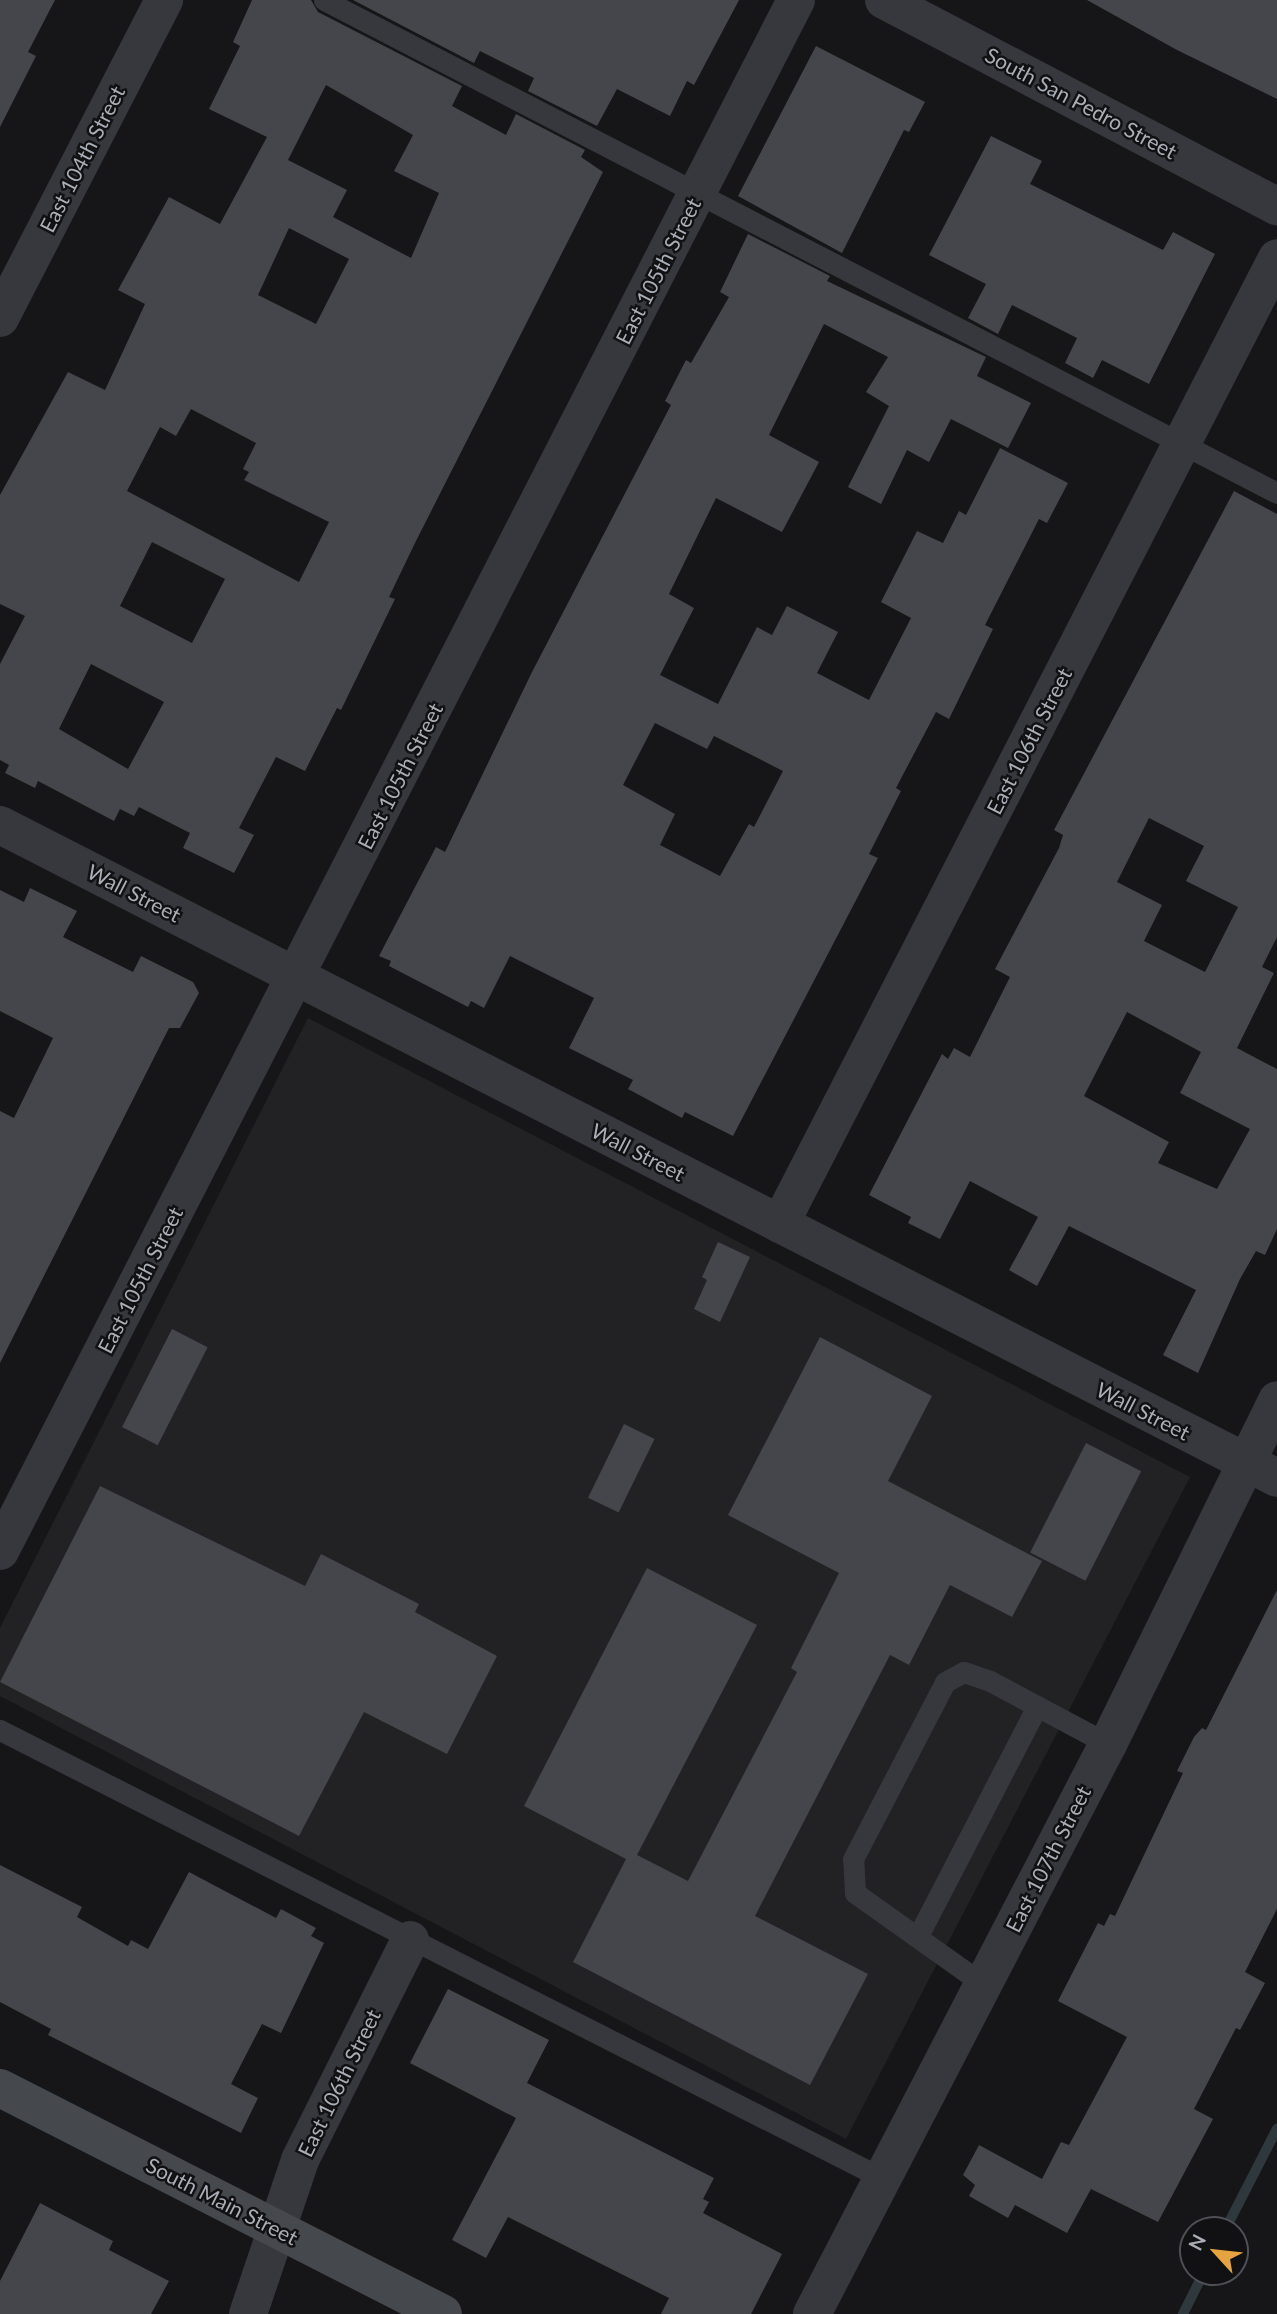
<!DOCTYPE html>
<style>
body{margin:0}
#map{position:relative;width:1277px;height:2314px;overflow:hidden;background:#161618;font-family:Lato,sans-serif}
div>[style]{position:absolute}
.built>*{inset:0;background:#222225}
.stream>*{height:10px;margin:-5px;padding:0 5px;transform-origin:5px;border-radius:5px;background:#2f383d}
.building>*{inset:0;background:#45464b;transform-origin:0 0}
.service>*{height:21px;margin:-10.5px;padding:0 10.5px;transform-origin:10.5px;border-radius:10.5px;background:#37383d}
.minor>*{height:38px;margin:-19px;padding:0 19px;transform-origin:19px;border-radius:19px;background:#37383d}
.tertiary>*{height:38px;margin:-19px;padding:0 19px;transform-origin:19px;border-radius:19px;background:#37383d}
.secondary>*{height:38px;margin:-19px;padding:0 19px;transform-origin:19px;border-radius:19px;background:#45484c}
span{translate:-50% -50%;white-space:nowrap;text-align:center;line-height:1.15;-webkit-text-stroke:5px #111113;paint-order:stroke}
.street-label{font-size:21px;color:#a9aeb7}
.north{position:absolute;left:1179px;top:2216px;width:70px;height:70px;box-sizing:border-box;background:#111113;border:2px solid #4e5055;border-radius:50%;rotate:297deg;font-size:19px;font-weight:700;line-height:28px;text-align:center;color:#a9aeb7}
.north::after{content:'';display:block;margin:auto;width:24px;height:32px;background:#e6a440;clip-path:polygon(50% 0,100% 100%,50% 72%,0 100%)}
</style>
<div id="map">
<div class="built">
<i style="clip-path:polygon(308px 1018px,1190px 1477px,846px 2139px,0 1696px,0 1628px)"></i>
</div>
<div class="stream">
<i style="left:1225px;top:2230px;width:114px;rotate:-62.8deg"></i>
<i style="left:1183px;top:2314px;width:47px;rotate:-63.4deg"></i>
</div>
<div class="building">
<i style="clip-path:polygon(0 0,55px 0,28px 52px,36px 56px,0 127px)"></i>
<i style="clip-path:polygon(evenodd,252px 0,311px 0,318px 12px,462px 86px,452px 106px,506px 135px,516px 114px,585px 150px,581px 157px,603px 172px,416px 541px,389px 597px,395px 599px,341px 710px,337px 708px,305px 771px,276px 757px,239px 828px,254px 835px,234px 873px,183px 848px,190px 833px,139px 807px,134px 816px,120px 809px,114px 821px,38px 781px,35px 788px,5px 773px,9px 765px,0 760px,0 664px,25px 616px,0 604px,0 495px,68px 372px,105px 390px,145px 304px,118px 290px,169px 197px,220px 224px,267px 137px,209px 109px,240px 46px,233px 42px,252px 0,326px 85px,413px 135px,394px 171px,439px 193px,411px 258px,333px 217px,347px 190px,288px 160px,326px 85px,252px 0,289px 228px,349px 259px,316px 324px,258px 295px,289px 228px,252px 0,191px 409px,256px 443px,243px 469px,249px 472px,244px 480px,329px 522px,299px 582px,127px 491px,160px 427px,176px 436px,191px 409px,252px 0,152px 542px,225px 579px,192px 643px,120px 606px,152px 542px,252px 0,91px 664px,164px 702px,128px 769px,59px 729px,91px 664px)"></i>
<i style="clip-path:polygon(353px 0,739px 0,694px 85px,687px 81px,670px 116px,617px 89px,597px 126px,528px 91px,534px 78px,480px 51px,474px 63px)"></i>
<i style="clip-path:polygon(1087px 0,1277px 0,1277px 99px,1177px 50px)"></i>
<i style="clip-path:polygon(816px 46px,925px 102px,909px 132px,904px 130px,842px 253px,738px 196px)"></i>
<i style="clip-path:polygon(991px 136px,1042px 161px,1030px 184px,1163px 250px,1173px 232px,1215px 254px,1149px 384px,1102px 360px,1093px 378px,1065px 363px,1077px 338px,1012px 305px,998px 334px,968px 318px,986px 284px,929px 255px)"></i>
<i style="clip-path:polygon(evenodd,748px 234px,830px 276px,827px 281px,986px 357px,977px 376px,1031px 403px,1008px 448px,951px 419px,929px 462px,907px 450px,881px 504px,848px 487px,889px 406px,866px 392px,888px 357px,824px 324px,769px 435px,819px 462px,782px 532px,716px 498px,669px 594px,694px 608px,660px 675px,718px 704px,757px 627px,772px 635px,787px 606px,838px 632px,817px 673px,869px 700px,911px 618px,881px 602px,917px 531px,943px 543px,959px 511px,966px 515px,1000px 448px,1068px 483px,1047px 523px,1039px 519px,985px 625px,993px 629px,949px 719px,936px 712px,896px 788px,901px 791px,869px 854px,878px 858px,733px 1136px,685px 1112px,682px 1118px,628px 1089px,633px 1080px,569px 1048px,594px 998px,510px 956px,484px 1008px,471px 1001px,468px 1007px,389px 966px,391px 961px,379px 956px,436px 847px,445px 852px,532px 672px,671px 405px,665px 401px,686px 360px,691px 363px,729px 297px,720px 292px,748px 234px,655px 723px,707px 749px,714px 736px,783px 771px,754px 827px,749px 824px,720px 876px,660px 845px,675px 814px,623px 785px,655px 723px)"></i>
<i style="clip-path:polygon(evenodd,1234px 491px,1277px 514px,1277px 937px,1262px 967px,1274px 973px,1237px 1048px,1277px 1069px,1277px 1229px,1265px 1255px,1256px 1251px,1240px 1279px,1198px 1373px,1163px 1355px,1196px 1290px,1069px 1226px,1037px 1286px,1009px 1270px,1038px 1217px,970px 1181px,940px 1239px,908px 1223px,911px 1217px,869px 1195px,942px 1054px,948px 1059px,954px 1048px,970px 1057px,1010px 977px,995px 969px,1059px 848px,1063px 835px,1054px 830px,1234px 491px,1149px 818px,1204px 846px,1186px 881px,1238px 907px,1205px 972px,1144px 941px,1162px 905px,1117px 882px,1149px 818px,1234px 491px,1127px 1012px,1201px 1052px,1180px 1093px,1250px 1129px,1217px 1189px,1158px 1163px,1169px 1142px,1084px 1096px,1127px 1012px)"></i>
<i style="clip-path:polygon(30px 888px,77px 911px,63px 937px,133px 972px,141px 956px,193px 982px,199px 993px,180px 1028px,169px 1028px,0 1363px,0 1111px,14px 1118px,53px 1038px,0 1011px,0 890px,24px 902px)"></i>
<i style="clip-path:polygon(718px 1242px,750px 1257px,720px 1322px,694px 1309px,707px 1280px,702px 1277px)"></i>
<i style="left:172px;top:1329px;width:40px;height:110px;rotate:27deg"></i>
<i style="clip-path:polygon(820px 1337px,932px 1396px,888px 1481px,1042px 1561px,1012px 1617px,950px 1585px,909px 1665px,890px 1655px,755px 1916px,868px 1974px,810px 2085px,573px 1962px,626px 1859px,524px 1806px,647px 1568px,757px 1625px,637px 1855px,688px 1881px,797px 1672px,791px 1668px,839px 1573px,728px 1515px)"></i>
<i style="left:624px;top:1424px;width:34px;height:82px;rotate:26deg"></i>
<i style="left:1086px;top:1443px;width:62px;height:123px;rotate:27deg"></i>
<i style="clip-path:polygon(100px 1486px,305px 1586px,321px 1554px,419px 1604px,415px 1612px,497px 1656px,447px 1754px,364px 1712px,299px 1836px,0 1682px)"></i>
<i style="clip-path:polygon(1277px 1590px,1277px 1909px,1245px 1972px,1265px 1983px,1240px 2030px,1236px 2028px,1194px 2109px,1213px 2119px,1158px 2222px,1091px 2189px,1067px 2233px,1015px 2205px,1008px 2218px,969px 2196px,975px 2185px,963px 2175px,979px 2145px,1042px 2179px,1061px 2142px,1069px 2145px,1075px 2134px,1127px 2037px,1058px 2001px,1098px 1923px,1104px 1926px,1110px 1914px,1115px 1916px,1183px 1773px,1177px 1771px,1194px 1737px,1202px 1728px,1206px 1730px)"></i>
<i style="clip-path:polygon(0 1865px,82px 1907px,77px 1917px,128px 1946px,131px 1940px,148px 1949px,189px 1872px,276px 1918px,281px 1909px,316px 1928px,311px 1936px,324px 1943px,281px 2033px,262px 2024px,231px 2084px,258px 2098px,241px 2133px,48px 2035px,51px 2029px,0 2002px)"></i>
<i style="clip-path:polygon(448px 1989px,549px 2040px,527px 2083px,714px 2178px,703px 2199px,709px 2202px,703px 2213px,782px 2254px,751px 2314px,661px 2314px,669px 2298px,508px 2217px,486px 2258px,452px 2240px,516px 2118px,410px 2063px)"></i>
<i style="clip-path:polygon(40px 2203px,113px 2241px,109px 2250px,169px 2281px,151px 2314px,0 2314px,0 2281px)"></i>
</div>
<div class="service">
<i style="left:324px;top:0;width:1073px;rotate:27.35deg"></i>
<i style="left:0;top:1730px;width:989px;rotate:26.93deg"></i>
<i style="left:918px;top:1936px;width:259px;rotate:-62.6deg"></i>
<i style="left:983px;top:1984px;width:157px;rotate:-144.6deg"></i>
<i style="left:855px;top:1893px;width:34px;rotate:-93deg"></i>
<i style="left:853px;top:1859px;width:199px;rotate:-62.5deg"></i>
<i style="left:945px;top:1682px;width:21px;rotate:-28deg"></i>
<i style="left:964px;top:1672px;width:28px;rotate:19deg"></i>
<i style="left:990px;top:1681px;width:134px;rotate:28.1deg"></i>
</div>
<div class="minor">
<i style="left:0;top:825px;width:1434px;rotate:27.08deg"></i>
<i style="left:780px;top:1224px;width:1086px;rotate:-62.77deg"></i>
<i style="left:0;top:1551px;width:1743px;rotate:-62.83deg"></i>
<i style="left:248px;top:2314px;width:163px;rotate:-71.3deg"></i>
<i style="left:300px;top:2160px;width:246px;rotate:-63.4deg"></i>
<i style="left:812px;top:2314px;width:642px;rotate:-62.56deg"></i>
<i style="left:1108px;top:1744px;width:383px;rotate:-63.8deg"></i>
</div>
<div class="tertiary">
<i style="left:884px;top:0;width:444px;rotate:27.7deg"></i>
<i style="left:0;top:318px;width:358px;rotate:-62.7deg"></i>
</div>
<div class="secondary">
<i style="left:0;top:2088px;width:497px;rotate:27deg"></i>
</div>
<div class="street-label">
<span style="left:1081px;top:103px;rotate:28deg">South San Pedro Street</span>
<span style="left:82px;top:159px;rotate:-63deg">East 104th Street</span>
<span style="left:658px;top:271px;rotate:-63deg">East 105th Street</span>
<span style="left:1029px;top:741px;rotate:-63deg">East 106th Street</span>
<span style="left:400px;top:776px;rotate:-63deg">East 105th Street</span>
<span style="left:134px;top:893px;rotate:27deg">Wall Street</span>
<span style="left:638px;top:1152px;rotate:27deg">Wall Street</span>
<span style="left:140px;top:1280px;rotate:-63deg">East 105th Street</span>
<span style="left:1143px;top:1411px;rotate:27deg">Wall Street</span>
<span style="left:1048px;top:1859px;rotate:-63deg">East 107th Street</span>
<span style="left:339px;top:2083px;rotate:-64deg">East 106th Street</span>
<span style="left:222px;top:2201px;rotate:27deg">South Main Street</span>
</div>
<div class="north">N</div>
</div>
